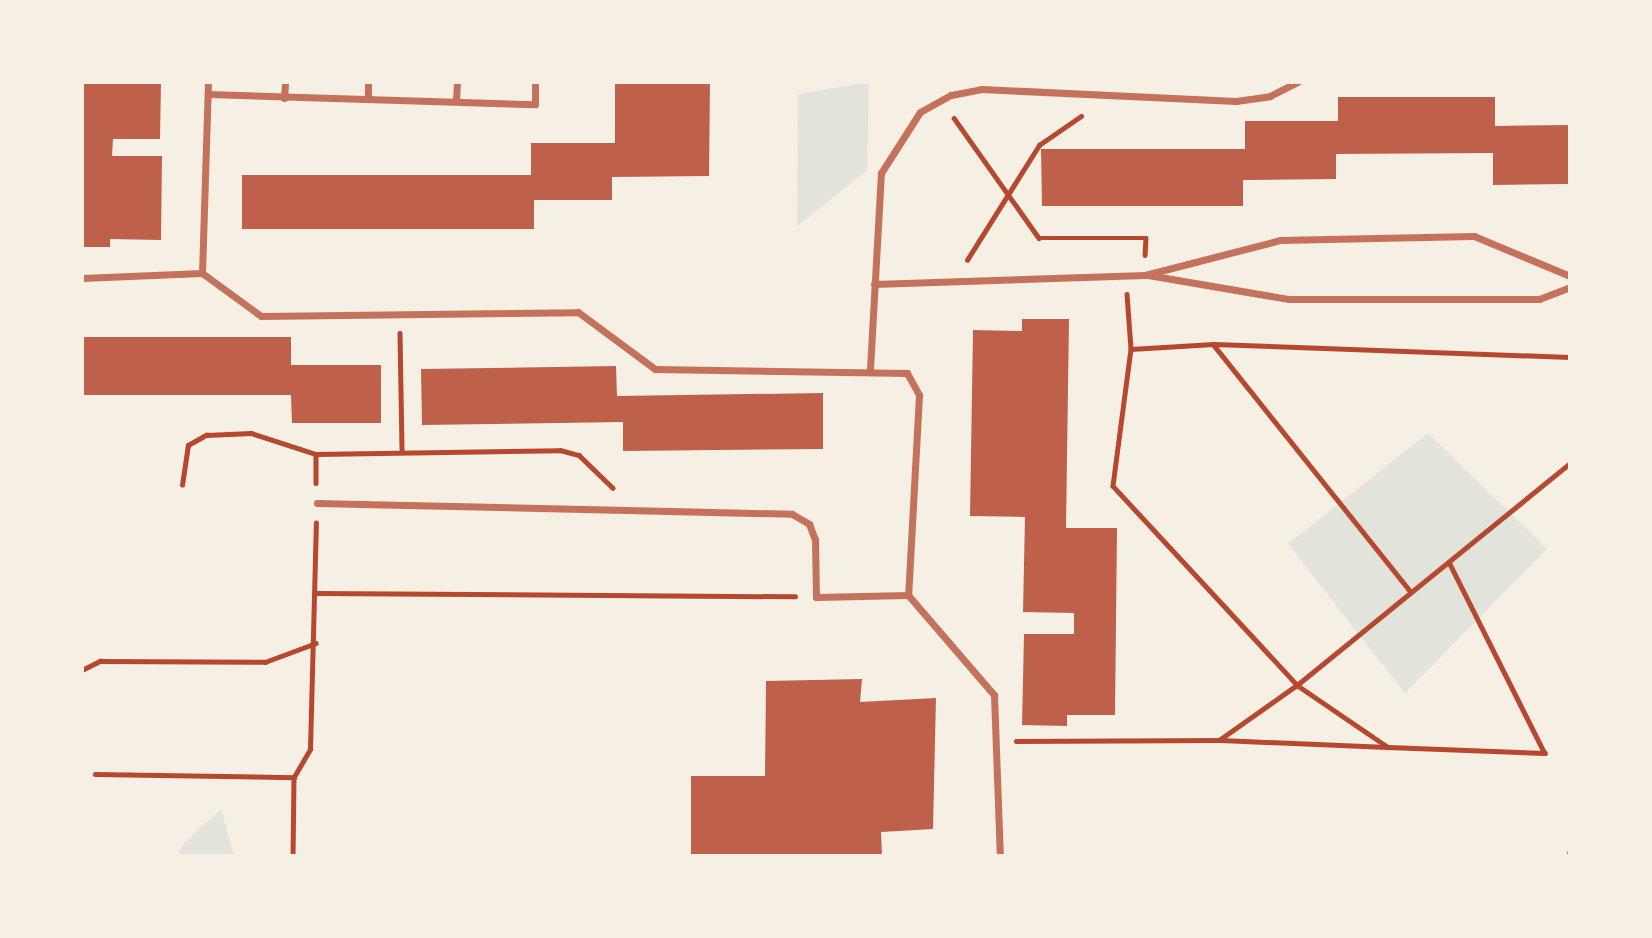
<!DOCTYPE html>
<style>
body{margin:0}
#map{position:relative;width:1652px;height:938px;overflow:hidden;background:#f6efe4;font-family:"Exo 2",sans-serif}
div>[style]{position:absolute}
.green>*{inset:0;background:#e2e4dc}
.building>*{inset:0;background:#bf614a}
.path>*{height:4.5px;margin:-2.25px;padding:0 2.25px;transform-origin:2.25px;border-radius:2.25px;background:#b5482f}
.minor>*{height:7px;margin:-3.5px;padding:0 3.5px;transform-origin:3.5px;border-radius:3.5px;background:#c5725c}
span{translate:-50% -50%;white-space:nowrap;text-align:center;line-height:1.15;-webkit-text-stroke:5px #f6efe4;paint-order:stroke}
.frame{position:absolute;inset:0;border:84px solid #f6efe4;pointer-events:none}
</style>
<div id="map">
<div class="green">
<i style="clip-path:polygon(869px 82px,867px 170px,797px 226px,798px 94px)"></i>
<i style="clip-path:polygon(1428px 433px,1547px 549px,1405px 693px,1288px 544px)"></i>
<i style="clip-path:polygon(221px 809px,234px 856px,178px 856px,183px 844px)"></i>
</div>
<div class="building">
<i style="clip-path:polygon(82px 82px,161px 82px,160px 139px,113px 139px,112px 156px,162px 156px,161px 240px,110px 239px,110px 247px,82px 247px)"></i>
<i style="clip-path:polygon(615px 82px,710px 82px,709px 176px,612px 177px,612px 200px,534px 200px,534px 229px,242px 229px,242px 175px,531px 175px,531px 143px,615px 143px)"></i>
<i style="clip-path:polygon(1338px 97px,1495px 97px,1495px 126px,1570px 125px,1570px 184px,1493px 185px,1493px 153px,1336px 154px,1336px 179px,1243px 180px,1243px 206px,1042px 206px,1041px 149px,1245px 149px,1245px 121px,1338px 121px)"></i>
<i style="clip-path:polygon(1022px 319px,1069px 319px,1066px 528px,1117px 528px,1115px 715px,1067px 715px,1067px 726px,1022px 725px,1024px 634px,1074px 634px,1074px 613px,1023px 612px,1025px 517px,970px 516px,973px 330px,1022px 331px)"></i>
<i style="clip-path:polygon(82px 337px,291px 337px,291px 365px,381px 365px,381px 423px,292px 423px,291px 395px,82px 395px)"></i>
<i style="clip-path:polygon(616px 366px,617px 396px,823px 393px,823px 449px,623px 451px,623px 422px,422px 425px,421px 369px)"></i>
<i style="clip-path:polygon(862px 679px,860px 702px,936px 698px,933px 829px,881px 832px,882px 856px,691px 856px,691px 776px,765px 776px,766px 681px)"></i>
</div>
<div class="path">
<i style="left:954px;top:118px;width:147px;rotate:54.7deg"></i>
<i style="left:1039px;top:238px;width:107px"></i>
<i style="left:1146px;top:238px;width:17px;rotate:93deg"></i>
<i style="left:967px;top:260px;width:136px;rotate:-57.9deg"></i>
<i style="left:1039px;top:145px;width:51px;rotate:-34.6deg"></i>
<i style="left:1127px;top:294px;width:55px;rotate:85.8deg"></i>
<i style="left:1131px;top:349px;width:82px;rotate:-3.5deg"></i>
<i style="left:1213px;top:344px;width:317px;rotate:51.4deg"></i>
<i style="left:400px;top:333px;width:116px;rotate:89deg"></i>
<i style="left:1214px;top:344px;width:356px;rotate:2.1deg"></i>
<i style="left:1131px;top:349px;width:138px;rotate:97.5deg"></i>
<i style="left:1113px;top:486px;width:271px;rotate:47.2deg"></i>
<i style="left:1297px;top:685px;width:110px;rotate:34.3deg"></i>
<i style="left:1388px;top:747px;width:157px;rotate:2.2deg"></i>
<i style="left:316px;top:454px;width:29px;rotate:90deg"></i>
<i style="left:182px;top:485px;width:40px;rotate:-81.5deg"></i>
<i style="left:188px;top:445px;width:21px;rotate:-29deg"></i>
<i style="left:206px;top:435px;width:45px;rotate:-2.5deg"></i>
<i style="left:251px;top:433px;width:68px;rotate:17.9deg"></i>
<i style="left:316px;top:454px;width:244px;rotate:-0.9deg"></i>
<i style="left:560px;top:450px;width:20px;rotate:15deg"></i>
<i style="left:579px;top:455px;width:47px;rotate:44.1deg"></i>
<i style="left:1449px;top:562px;width:212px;rotate:63.4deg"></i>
<i style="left:316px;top:593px;width:479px;rotate:0.4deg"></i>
<i style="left:82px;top:670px;width:20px;rotate:-27deg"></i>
<i style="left:100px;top:661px;width:165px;rotate:0.3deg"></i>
<i style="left:265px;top:662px;width:54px;rotate:-20.4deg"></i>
<i style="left:1221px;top:740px;width:166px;rotate:2.4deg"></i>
<i style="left:1016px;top:741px;width:203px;rotate:-0.3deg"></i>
<i style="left:1219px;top:740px;width:95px;rotate:-35.2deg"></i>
<i style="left:1297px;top:685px;width:352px;rotate:-39.1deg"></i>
<i style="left:95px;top:774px;width:199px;rotate:0.9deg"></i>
<i style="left:294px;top:777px;width:79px;rotate:90.7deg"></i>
<i style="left:294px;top:777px;width:32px;rotate:-60deg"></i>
<i style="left:310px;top:749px;width:226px;rotate:-88.5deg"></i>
</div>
<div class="minor">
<i style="left:208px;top:94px;width:327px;rotate:1.8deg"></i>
<i style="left:535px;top:104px;width:22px;rotate:-90deg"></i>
<i style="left:284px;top:98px;width:16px;rotate:-86deg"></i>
<i style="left:368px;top:99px;width:17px;rotate:-90deg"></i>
<i style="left:456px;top:101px;width:19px;rotate:-87deg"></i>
<i style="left:202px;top:273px;width:191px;rotate:-88.2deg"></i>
<i style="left:1148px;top:275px;width:143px;rotate:9.7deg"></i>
<i style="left:1289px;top:299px;width:250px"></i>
<i style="left:1539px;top:299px;width:33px;rotate:-21deg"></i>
<i style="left:82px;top:278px;width:120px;rotate:-2.4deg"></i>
<i style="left:202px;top:273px;width:73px;rotate:36.1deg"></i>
<i style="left:261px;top:316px;width:317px;rotate:-0.7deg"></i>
<i style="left:578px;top:312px;width:96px;rotate:36.5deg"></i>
<i style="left:655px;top:369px;width:252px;rotate:0.9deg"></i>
<i style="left:907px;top:373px;width:25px;rotate:61deg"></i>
<i style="left:919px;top:395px;width:200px;rotate:93.1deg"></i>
<i style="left:908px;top:595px;width:132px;rotate:49.3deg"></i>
<i style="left:994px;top:695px;width:161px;rotate:87.9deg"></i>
<i style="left:874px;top:284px;width:271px;rotate:-1.9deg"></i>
<i style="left:1145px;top:275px;width:139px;rotate:-14.5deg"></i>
<i style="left:1280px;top:240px;width:194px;rotate:-1.2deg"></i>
<i style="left:1474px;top:236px;width:104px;rotate:22.6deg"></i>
<i style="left:870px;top:369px;width:196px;rotate:-86.8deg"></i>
<i style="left:881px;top:173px;width:72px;rotate:-57.4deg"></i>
<i style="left:920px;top:112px;width:35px;rotate:-29deg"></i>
<i style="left:951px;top:95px;width:31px;rotate:-11deg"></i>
<i style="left:981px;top:89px;width:255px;rotate:2.7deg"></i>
<i style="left:1236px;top:101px;width:34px;rotate:-8deg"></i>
<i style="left:1270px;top:96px;width:31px;rotate:-27deg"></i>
<i style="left:317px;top:503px;width:475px;rotate:1.3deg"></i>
<i style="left:792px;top:514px;width:20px;rotate:30deg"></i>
<i style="left:809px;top:524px;width:17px;rotate:69deg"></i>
<i style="left:815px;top:540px;width:57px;rotate:89deg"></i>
<i style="left:816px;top:597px;width:92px;rotate:-1.2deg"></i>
<i style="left:1570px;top:856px;width:3px;rotate:-90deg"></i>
</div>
<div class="frame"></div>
</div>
